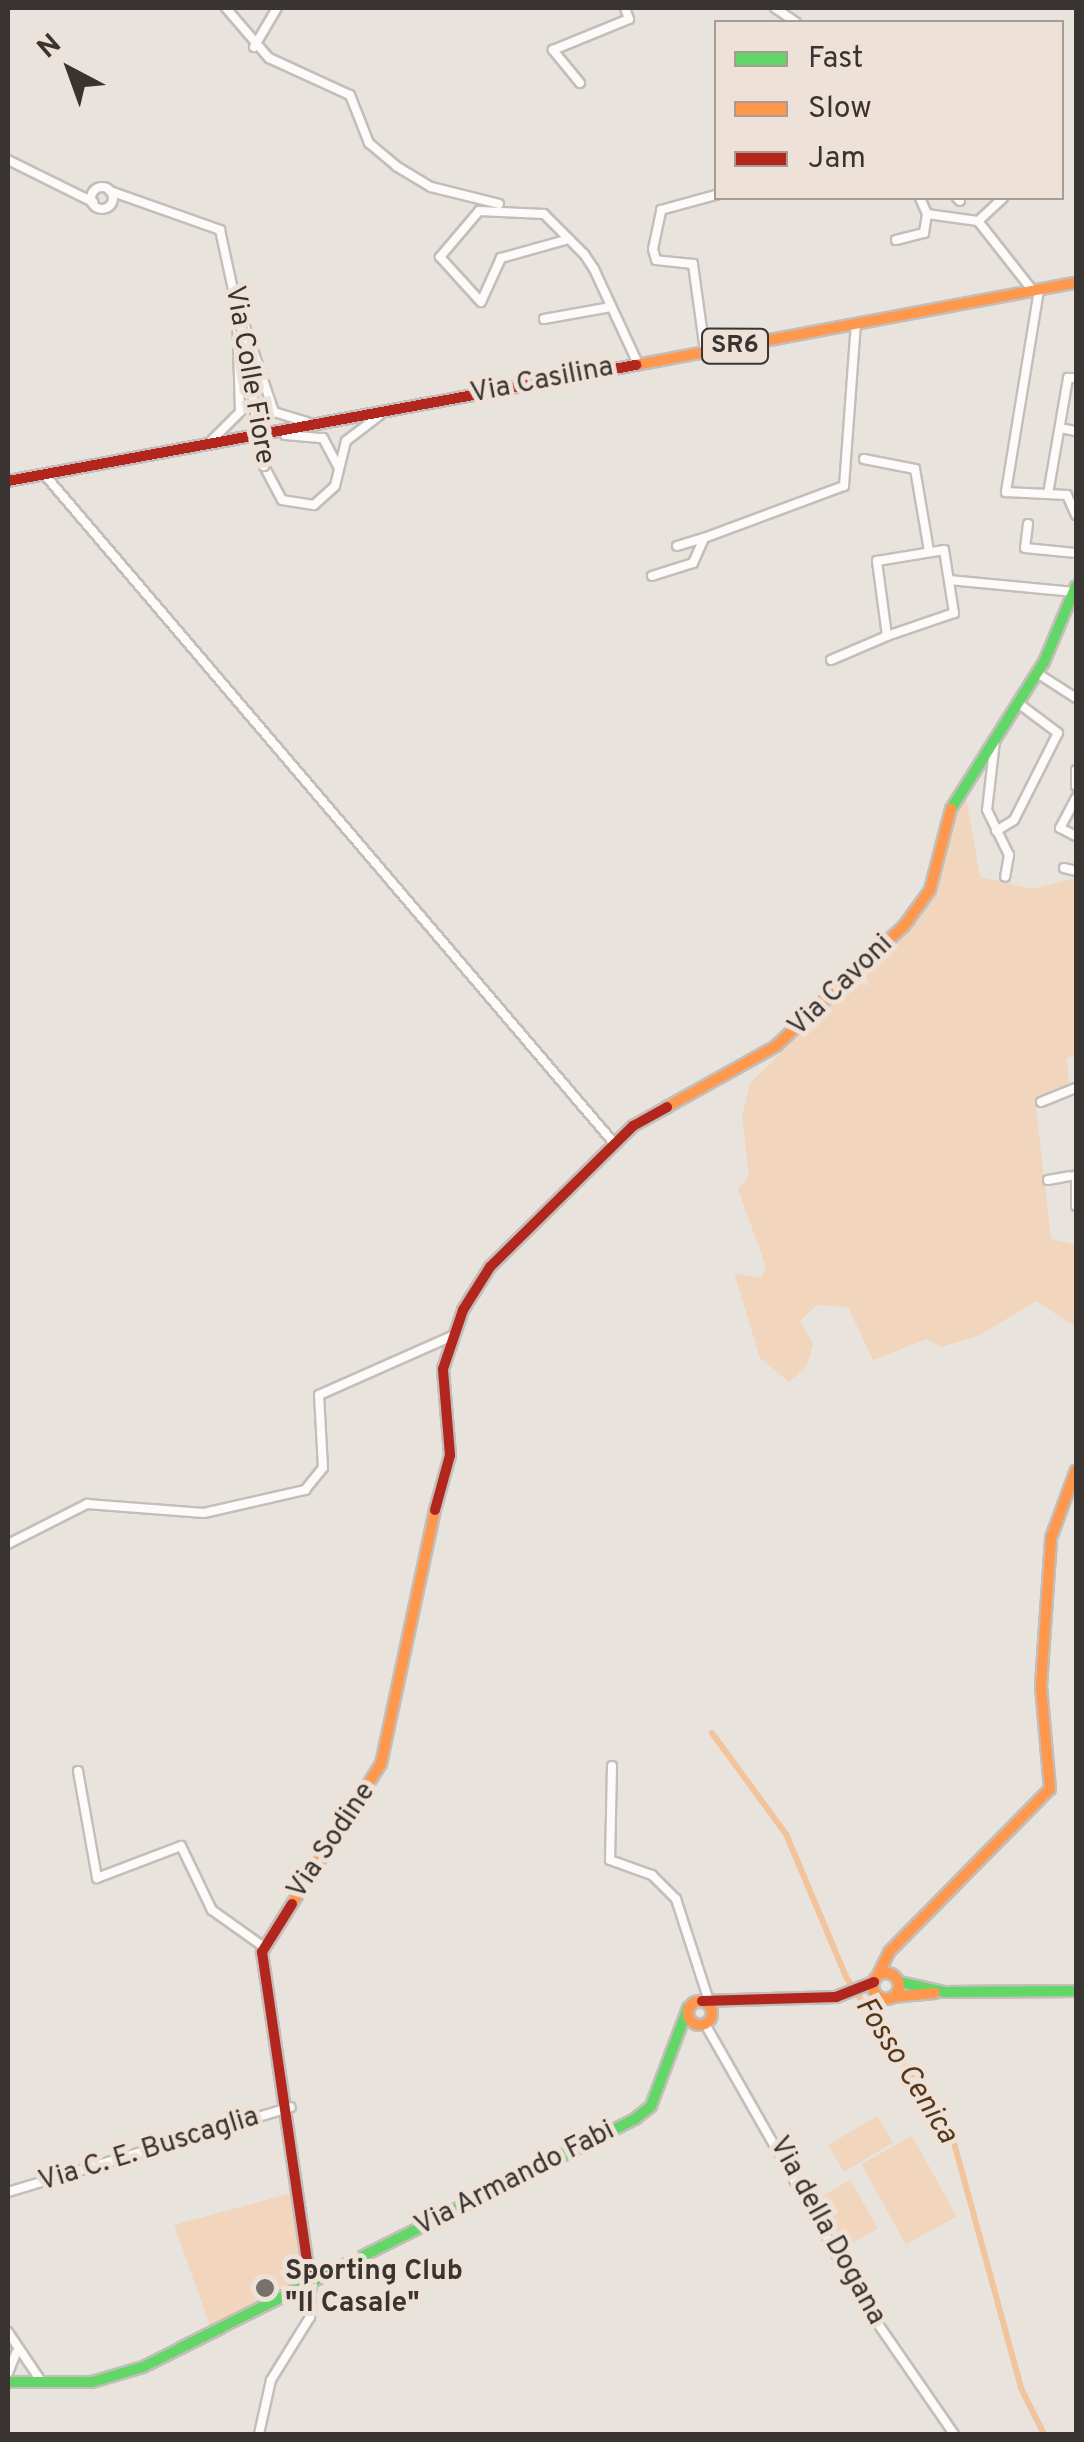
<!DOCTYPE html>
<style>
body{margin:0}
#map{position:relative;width:1084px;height:2442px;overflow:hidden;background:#e9e3dd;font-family:Overpass,sans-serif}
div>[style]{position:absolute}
.green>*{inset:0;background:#f1d5bc;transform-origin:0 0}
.canal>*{height:6px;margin:-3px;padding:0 3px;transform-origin:3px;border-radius:3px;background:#f2c49c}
.roads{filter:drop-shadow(2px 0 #c3beba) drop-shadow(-2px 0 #c3beba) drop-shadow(0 2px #c3beba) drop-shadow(0 -2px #c3beba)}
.street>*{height:8px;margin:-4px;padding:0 4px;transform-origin:4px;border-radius:4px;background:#fcfbfa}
.street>.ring{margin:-4px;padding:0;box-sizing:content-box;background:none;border:8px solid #fcfbfa;border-radius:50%}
.fast>*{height:10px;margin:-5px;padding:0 5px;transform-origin:5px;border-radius:5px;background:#63d668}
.slow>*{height:10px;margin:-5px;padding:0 5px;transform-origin:5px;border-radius:5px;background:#ff974d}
.slow>.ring{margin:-5px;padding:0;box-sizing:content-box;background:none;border:10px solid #ff974d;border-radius:50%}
.jam>*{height:10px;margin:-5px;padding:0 5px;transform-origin:5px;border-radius:5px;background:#b3261e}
.bridges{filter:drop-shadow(2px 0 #c3beba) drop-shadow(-2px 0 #c3beba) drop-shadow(0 2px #c3beba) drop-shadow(0 -2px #c3beba)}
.street-bridge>*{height:8px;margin:-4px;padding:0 4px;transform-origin:4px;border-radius:4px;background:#fcfbfa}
.dots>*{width:28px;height:28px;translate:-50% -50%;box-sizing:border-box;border:5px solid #eee2d8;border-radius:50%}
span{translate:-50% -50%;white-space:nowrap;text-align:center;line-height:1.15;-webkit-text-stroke:10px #eee2d8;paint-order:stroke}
.shield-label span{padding:2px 8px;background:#eee2d8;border:2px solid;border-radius:8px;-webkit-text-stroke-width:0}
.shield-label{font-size:25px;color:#393431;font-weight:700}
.street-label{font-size:28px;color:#393431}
.poi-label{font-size:28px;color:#393431;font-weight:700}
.left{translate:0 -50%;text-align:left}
.water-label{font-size:30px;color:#563719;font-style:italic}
.frame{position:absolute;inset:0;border:10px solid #393431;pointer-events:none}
.legend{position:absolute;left:714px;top:20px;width:350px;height:180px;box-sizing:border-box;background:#eee2d8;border:2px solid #a69c95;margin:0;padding:12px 18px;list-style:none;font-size:30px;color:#393431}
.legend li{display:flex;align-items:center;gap:20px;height:50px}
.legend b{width:50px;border:2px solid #a69c95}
.north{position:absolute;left:20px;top:20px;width:100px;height:100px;-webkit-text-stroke:8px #eee2d8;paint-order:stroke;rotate:319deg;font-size:28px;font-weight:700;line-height:40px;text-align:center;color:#393431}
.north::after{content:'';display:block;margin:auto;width:35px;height:45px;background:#393431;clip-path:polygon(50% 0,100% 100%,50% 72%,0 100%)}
</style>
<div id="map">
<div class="green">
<i style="clip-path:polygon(965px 791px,980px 877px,1032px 889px,1076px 878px,1076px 1055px,1067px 1058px,1069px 1085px,1035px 1100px,1051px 1239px,1076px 1245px,1076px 1327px,1036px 1301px,980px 1335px,941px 1347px,927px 1339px,873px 1360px,848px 1307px,817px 1305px,800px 1321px,813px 1344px,807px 1366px,789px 1382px,760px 1358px,734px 1273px,761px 1278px,766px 1267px,738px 1189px,749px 1176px,742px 1117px,750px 1083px,919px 920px)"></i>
<i style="left:877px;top:2116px;width:31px;height:57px;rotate:59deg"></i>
<i style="left:912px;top:2136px;width:92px;height:58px;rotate:61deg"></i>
<i style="left:850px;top:2180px;width:56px;height:37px;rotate:60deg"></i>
<i style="clip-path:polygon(292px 2193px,303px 2280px,210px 2326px,174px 2225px)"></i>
</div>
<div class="canal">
<i style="left:712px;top:1733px;width:125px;rotate:53.8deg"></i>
<i style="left:786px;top:1834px;width:155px;rotate:67.2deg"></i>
<i style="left:846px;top:1977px;width:194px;rotate:56.6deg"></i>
<i style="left:953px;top:2139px;width:258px;rotate:74.7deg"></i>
<i style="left:1021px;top:2388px;width:51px;rotate:63.4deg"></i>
</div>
<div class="roads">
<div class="street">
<i style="left:226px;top:8px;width:66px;rotate:49.3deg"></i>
<i style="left:269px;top:58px;width:89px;rotate:24.6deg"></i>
<i style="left:350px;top:95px;width:52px;rotate:68.4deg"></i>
<i style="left:369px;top:143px;width:35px;rotate:40deg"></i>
<i style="left:396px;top:166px;width:41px;rotate:31deg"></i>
<i style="left:431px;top:187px;width:70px;rotate:14deg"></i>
<i style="left:775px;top:8px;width:25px;rotate:34deg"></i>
<i style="left:254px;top:47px;width:45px;rotate:-59.5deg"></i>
<i style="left:580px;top:83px;width:43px;rotate:-129.3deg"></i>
<i style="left:553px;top:50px;width:82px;rotate:-22.2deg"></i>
<i style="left:629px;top:19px;width:12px;rotate:-110deg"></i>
<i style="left:8px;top:160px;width:95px;rotate:26.3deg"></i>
<i class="ring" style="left:91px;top:187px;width:14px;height:14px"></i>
<i style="left:110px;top:191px;width:117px;rotate:19.5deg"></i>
<i style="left:220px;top:230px;width:98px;rotate:77.7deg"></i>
<i style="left:920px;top:198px;width:17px;rotate:66deg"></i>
<i style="left:927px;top:214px;width:51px;rotate:7.8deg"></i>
<i style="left:957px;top:198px;width:4px;rotate:45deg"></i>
<i style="left:1003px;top:198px;width:34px;rotate:137deg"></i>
<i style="left:978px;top:221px;width:89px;rotate:51.8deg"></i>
<i style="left:569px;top:239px;width:71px;rotate:164.4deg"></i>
<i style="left:501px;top:258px;width:48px;rotate:114.4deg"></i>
<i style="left:481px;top:302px;width:61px;rotate:-132.3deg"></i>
<i style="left:440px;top:257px;width:60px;rotate:-49.7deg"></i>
<i style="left:479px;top:211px;width:65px;rotate:2.6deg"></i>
<i style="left:544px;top:214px;width:57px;rotate:45deg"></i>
<i style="left:584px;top:254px;width:18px;rotate:56deg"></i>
<i style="left:594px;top:269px;width:105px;rotate:65.1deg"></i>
<i style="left:896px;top:240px;width:29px;rotate:-14deg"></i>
<i style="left:924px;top:233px;width:19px;rotate:-81deg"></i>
<i style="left:1039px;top:290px;width:205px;rotate:99.3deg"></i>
<i style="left:1006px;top:492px;width:61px;rotate:2.8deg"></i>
<i style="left:1067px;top:495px;width:22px;rotate:66deg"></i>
<i style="left:240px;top:312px;width:106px;rotate:71.2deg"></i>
<i style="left:274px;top:412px;width:34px;rotate:17deg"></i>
<i style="left:544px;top:319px;width:68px;rotate:-10.2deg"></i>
<i style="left:705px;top:351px;width:88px;rotate:-97.9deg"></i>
<i style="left:693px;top:264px;width:37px;rotate:-174deg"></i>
<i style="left:656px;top:260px;width:11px;rotate:-105deg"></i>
<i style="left:653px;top:249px;width:40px;rotate:-78deg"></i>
<i style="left:661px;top:210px;width:57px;rotate:-15.3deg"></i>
<i style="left:1060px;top:428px;width:16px;rotate:11deg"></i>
<i style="left:285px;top:435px;width:38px;rotate:5deg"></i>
<i style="left:323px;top:438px;width:32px;rotate:62deg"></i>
<i style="left:212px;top:440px;width:40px;rotate:-45deg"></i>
<i style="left:240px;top:412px;width:99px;rotate:-91.7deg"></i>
<i style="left:864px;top:459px;width:52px;rotate:11.1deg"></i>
<i style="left:915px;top:469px;width:83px;rotate:80.3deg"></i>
<i style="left:264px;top:466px;width:38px;rotate:62deg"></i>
<i style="left:282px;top:500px;width:32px;rotate:9deg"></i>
<i style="left:314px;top:505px;width:28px;rotate:-42deg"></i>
<i style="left:335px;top:486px;width:46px;rotate:-76.3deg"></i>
<i style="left:346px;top:441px;width:43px;rotate:-37.4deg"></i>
<i style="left:44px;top:474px;width:879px;rotate:49.57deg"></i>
<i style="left:1048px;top:494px;width:118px;rotate:-80.2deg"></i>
<i style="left:1068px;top:378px;width:8px"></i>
<i style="left:1028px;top:524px;width:24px;rotate:97deg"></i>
<i style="left:1025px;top:548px;width:51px;rotate:5.6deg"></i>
<i style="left:677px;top:546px;width:28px;rotate:-17deg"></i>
<i style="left:944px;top:550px;width:64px;rotate:81deg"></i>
<i style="left:954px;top:613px;width:71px;rotate:161.1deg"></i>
<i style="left:887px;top:636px;width:76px;rotate:-97.6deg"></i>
<i style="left:877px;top:561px;width:68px;rotate:-9.3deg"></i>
<i style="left:652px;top:576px;width:43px;rotate:-17.6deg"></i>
<i style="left:693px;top:563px;width:27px;rotate:-66deg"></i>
<i style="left:704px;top:538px;width:149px;rotate:-20.4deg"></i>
<i style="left:844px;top:486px;width:162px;rotate:-85.8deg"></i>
<i style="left:949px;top:580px;width:126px;rotate:5.5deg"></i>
<i style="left:831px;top:660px;width:61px;rotate:-23.2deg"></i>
<i style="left:1037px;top:673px;width:46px;rotate:32.7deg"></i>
<i style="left:995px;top:741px;width:69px;rotate:96.6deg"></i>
<i style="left:987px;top:810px;width:50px;rotate:63.9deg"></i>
<i style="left:1009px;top:855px;width:22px;rotate:100deg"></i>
<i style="left:1076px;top:770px;width:16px;rotate:90deg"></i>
<i style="left:1076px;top:798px;width:34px;rotate:118deg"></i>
<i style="left:1060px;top:828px;width:18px;rotate:27deg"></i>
<i style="left:996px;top:831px;width:21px;rotate:-31deg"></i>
<i style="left:1014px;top:820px;width:97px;rotate:-63.2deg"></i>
<i style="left:1058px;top:733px;width:50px;rotate:-143.1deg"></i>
<i style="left:1064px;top:868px;width:12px;rotate:14deg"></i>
<i style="left:1041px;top:1102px;width:38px;rotate:-22deg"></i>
<i style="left:1076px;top:1175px;width:31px;rotate:90deg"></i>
<i style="left:1048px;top:1180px;width:22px;rotate:-10deg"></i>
<i style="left:8px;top:1544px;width:89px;rotate:-26.9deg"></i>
<i style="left:87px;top:1504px;width:117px;rotate:4.4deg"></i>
<i style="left:204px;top:1513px;width:104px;rotate:-12.8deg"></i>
<i style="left:305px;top:1490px;width:28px;rotate:-51deg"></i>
<i style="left:323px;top:1468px;width:73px;rotate:-93.1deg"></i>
<i style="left:319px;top:1395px;width:145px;rotate:-23.9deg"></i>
<i style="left:612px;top:1766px;width:94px;rotate:91.2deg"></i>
<i style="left:610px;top:1860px;width:45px;rotate:19.7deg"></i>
<i style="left:652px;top:1875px;width:34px;rotate:45deg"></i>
<i style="left:676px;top:1899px;width:104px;rotate:72.1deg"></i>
<i style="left:78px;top:1771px;width:109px;rotate:79.9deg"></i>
<i style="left:97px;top:1878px;width:90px;rotate:-20.9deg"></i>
<i style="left:181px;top:1846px;width:71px;rotate:64.2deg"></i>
<i style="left:212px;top:1910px;width:64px;rotate:35.4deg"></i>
<i style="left:705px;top:2024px;width:323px;rotate:60.3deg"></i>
<i style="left:865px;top:2305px;width:157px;rotate:55.4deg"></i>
<i style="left:8px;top:2192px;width:295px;rotate:-16.7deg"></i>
<i style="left:8px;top:2332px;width:59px;rotate:56deg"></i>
<i style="left:8px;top:2373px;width:22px;rotate:-68deg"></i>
<i style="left:259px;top:2434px;width:55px;rotate:-77.5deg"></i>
<i style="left:271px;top:2380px;width:74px;rotate:-58.2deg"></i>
<i style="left:310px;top:2317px;width:30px;rotate:-88deg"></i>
</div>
<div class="fast">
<i style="left:951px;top:809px;width:174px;rotate:-57.7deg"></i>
<i style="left:1044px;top:662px;width:82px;rotate:-67.2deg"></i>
<i style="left:899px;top:1982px;width:47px;rotate:12.3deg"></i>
<i style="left:945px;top:1992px;width:131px;rotate:-0.4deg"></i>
<i style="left:8px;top:2382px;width:84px"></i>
<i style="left:92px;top:2382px;width:53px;rotate:-16.4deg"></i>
<i style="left:143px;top:2367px;width:551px;rotate:-26.75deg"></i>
<i style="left:635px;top:2119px;width:21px;rotate:-39deg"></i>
<i style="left:651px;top:2106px;width:105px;rotate:-69.3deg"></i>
</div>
<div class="slow">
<i style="left:636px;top:365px;width:448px;rotate:-10.6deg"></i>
<i style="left:667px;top:1107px;width:125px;rotate:-29.2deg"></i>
<i style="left:776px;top:1046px;width:175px;rotate:-43.2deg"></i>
<i style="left:904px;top:926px;width:44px;rotate:-54.2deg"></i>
<i style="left:930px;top:890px;width:84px;rotate:-75.5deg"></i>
<i style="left:292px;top:1904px;width:166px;rotate:-57.6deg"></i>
<i style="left:381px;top:1764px;width:260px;rotate:-78deg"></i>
<i class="ring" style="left:873px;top:1973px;width:16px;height:16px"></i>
<i style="left:878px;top:1975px;width:25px;rotate:-64deg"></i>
<i style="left:889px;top:1952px;width:229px;rotate:-45.4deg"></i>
<i style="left:1050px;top:1789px;width:103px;rotate:-95deg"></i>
<i style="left:1041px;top:1686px;width:148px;rotate:-86.1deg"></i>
<i style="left:1051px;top:1538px;width:72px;rotate:-69.8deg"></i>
<i style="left:892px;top:1997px;width:43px;rotate:-5.3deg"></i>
<i class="ring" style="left:688px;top:2001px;width:14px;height:14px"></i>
</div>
<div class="jam">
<i style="left:8px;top:481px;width:639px;rotate:-10.47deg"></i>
<i style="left:435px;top:1510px;width:57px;rotate:-74.7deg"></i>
<i style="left:450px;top:1455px;width:86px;rotate:-94.7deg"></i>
<i style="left:443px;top:1369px;width:62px;rotate:-71.3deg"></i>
<i style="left:463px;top:1310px;width:51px;rotate:-57.9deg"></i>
<i style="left:490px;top:1267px;width:201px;rotate:-44.6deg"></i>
<i style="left:633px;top:1126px;width:39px;rotate:-29deg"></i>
<i style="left:292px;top:1904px;width:57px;rotate:122deg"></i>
<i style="left:262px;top:1952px;width:339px;rotate:81.7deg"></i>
<i style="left:702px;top:2001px;width:134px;rotate:-1.7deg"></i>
<i style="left:836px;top:1997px;width:41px;rotate:-21.5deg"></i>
</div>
</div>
<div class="bridges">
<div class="street-bridge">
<i style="left:241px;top:326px;width:142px;rotate:80.7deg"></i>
</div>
</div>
<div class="dots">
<i style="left:265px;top:2288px;background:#77716d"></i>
</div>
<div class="shield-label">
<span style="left:735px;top:346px">SR6</span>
</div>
<div class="street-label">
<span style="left:249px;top:375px;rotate:80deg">Via Colle Fiore</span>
<span style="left:542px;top:381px;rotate:-11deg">Via Casilina</span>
<span style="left:841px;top:986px;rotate:-44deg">Via Cavoni</span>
<span style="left:332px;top:1841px;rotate:-56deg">Via Sodine</span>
<span style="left:149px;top:2150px;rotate:-17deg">Via C. E. Buscaglia</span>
<span style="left:515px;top:2179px;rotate:-27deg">Via Armando Fabi</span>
<span style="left:827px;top:2231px;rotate:61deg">Via della Dogana</span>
</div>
<div class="poi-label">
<span class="left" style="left:285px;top:2288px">Sporting Club<br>"Il Casale"</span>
</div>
<div class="water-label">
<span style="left:905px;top:2071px;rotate:58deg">Fosso Cenica</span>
</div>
<div class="frame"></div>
<ul class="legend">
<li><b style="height:12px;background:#63d668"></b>Fast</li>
<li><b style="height:12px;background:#ff974d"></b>Slow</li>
<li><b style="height:12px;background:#b3261e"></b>Jam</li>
</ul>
<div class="north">N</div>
</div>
